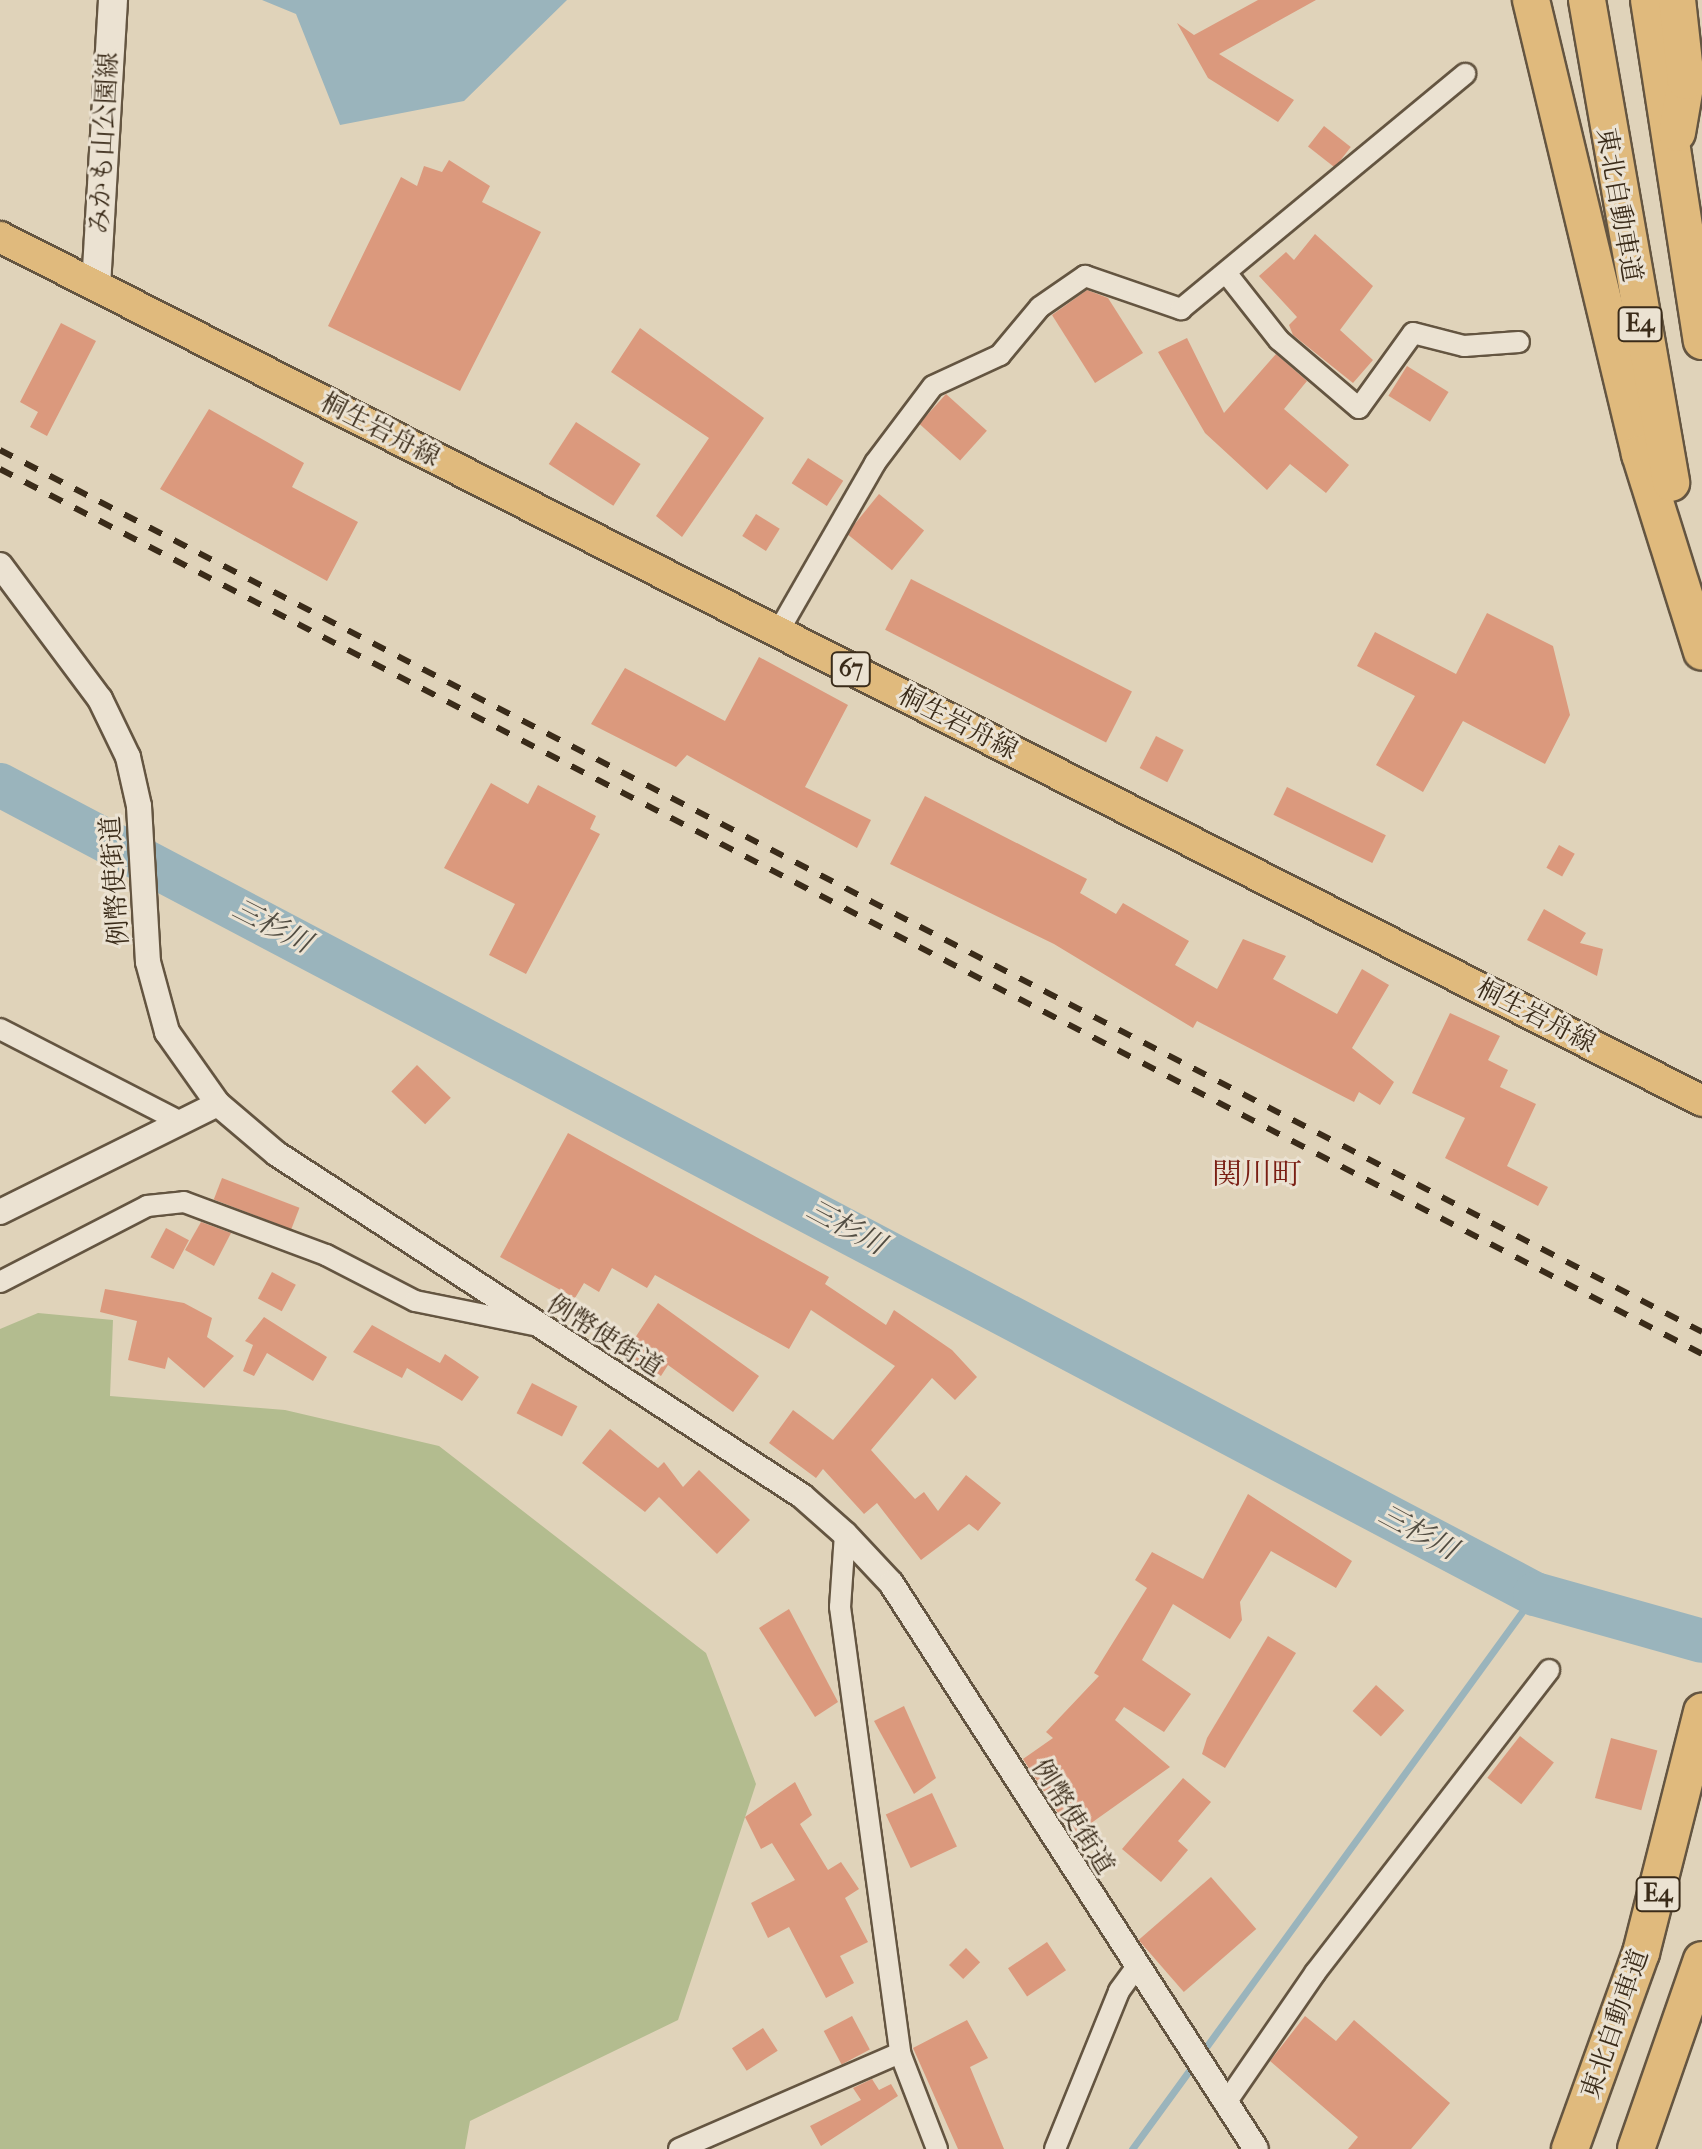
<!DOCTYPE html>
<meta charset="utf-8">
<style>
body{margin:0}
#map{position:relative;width:1702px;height:2149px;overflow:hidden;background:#e0d3ba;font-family:"IM FELL French Canon","Noto Serif JP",serif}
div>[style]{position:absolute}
.green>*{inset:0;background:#b3bc8f}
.water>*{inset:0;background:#9ab4bc}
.stream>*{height:7px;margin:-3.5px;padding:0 3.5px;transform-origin:3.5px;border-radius:3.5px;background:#9ab4bc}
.river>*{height:44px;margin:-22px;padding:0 22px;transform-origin:22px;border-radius:22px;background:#9ab4bc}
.building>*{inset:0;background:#db997d;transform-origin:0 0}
.roads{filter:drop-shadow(2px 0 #645541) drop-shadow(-2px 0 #645541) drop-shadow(0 2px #645541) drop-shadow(0 -2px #645541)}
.minor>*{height:20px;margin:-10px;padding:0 10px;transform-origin:10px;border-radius:10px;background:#ebe2d2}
.tertiary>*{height:24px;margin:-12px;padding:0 12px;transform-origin:12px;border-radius:12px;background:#ebe2d2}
.secondary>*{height:28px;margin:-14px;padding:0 14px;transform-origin:14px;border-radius:14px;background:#ebe2d2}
.primary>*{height:30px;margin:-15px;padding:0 15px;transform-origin:15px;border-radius:15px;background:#e0ba7d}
.motorway>*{height:36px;margin:-18px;padding:0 18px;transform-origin:18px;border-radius:18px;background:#e0ba7d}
.rail>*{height:6px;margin-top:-3px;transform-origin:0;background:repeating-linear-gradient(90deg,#3a2b19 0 14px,transparent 0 28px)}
span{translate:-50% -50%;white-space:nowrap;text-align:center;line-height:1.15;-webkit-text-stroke:6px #ebe2d2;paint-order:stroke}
.shield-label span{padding:2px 6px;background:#ebe2d2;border:2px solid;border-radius:6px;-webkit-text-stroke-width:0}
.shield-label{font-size:24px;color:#3a2b19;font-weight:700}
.street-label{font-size:26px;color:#3a2b19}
.water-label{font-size:28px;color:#524d42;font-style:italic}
.quarter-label{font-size:30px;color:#7a1f14}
</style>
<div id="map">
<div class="green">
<i style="clip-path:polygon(38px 1313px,113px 1320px,110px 1396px,285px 1410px,439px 1446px,706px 1653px,756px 1784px,678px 2020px,470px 2121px,465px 2149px,0 2149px,0 1329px)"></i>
</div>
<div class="water">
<i style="clip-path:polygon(262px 0,567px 0,464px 101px,340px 125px,296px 14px)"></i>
</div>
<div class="stream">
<i style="left:1201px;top:2054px;width:568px;rotate:-54.02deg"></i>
<i style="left:1132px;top:2149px;width:105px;rotate:-53.9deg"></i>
</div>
<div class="river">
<i style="left:0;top:785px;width:1735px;rotate:27.79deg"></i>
<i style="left:1535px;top:1594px;width:173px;rotate:15.7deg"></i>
</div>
<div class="building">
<i style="clip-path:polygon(1258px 0,1316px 0,1219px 54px,1294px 100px,1278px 122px,1208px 78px,1177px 23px,1194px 35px)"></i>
<i style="left:1324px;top:126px;width:34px;height:26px;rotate:38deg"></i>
<i style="clip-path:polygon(449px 160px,490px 186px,482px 202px,541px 232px,460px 391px,328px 326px,401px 177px,417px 186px,424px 166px,442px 172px)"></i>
<i style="clip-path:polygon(1315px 234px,1373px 286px,1340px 330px,1373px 360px,1353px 383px,1293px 335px,1289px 325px,1297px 317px,1259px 276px,1286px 252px,1294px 260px)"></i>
<i style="clip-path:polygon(1087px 290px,1108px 298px,1143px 353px,1095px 383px,1052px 315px)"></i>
<i style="clip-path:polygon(61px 323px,96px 341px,47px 436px,30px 427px,38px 412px,20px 402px)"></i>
<i style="clip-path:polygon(640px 328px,764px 418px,682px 537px,656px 516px,709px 438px,611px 372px)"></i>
<i style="clip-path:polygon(1187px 338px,1224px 413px,1276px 354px,1307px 381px,1284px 409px,1349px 465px,1326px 493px,1290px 464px,1267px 490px,1205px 433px,1158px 352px)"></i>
<i style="left:1407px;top:366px;width:49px;height:35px;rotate:32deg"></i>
<i style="left:946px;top:394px;width:55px;height:40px;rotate:42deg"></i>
<i style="clip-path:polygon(209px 409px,304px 463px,292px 487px,358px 522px,327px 581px,160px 489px)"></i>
<i style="left:576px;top:422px;width:77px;height:50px;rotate:33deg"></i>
<i style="left:808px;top:458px;width:42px;height:30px;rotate:33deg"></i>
<i style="left:879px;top:494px;width:58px;height:51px;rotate:39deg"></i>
<i style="left:756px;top:514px;width:28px;height:26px;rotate:32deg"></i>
<i style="left:911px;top:579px;width:248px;height:57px;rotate:27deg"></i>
<i style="clip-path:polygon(1487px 613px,1553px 646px,1570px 715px,1545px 764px,1463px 721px,1423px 792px,1376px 765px,1415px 696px,1357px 666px,1375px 632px,1456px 674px)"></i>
<i style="clip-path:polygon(759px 657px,848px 705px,805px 787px,871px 820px,857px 848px,687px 755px,676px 767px,591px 724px,625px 668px,725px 721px)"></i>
<i style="left:1156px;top:736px;width:31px;height:36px;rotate:27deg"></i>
<i style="clip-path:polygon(491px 783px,528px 804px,538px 785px,596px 816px,590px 829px,600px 834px,526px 974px,489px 955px,515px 904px,444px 868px)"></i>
<i style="left:1287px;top:787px;width:110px;height:31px;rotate:26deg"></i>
<i style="clip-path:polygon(925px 796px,1087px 879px,1080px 893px,1116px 914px,1123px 903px,1189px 941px,1175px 965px,1217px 989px,1243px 939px,1286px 956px,1273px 979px,1337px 1014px,1362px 969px,1389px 985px,1352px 1048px,1394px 1082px,1380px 1105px,1359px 1092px,1354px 1102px,1197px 1021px,1193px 1028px,1054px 944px,890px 864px)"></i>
<i style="left:1559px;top:845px;width:18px;height:26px;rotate:29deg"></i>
<i style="clip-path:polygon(1544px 909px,1586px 933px,1580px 943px,1603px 949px,1597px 976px,1527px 940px)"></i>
<i style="clip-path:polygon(1450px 1013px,1500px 1036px,1488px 1060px,1508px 1070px,1500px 1087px,1536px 1104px,1507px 1166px,1548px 1187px,1538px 1206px,1445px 1158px,1465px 1118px,1412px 1093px)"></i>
<i style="left:417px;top:1065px;width:47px;height:37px;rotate:44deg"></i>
<i style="clip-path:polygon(568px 1133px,829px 1277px,825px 1284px,886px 1325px,894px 1310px,952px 1350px,977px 1377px,955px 1400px,932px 1378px,871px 1450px,915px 1499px,924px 1492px,938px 1511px,966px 1475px,1001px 1503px,978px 1531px,969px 1524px,921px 1560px,877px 1503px,864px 1514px,823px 1469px,816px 1478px,769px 1443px,793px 1410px,833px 1440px,895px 1366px,811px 1310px,789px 1349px,655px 1275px,647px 1288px,612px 1268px,599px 1292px,584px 1283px,575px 1298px,500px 1257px)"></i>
<i style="left:222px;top:1178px;width:83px;height:23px;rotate:21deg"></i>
<i style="clip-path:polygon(201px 1222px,231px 1233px,214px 1266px,185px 1250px)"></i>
<i style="left:166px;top:1228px;width:26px;height:33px;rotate:28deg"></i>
<i style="left:272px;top:1272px;width:27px;height:30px;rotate:28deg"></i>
<i style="clip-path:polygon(105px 1289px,184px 1303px,212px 1318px,207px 1337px,234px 1356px,204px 1388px,168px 1357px,165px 1369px,128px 1360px,137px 1321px,100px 1312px)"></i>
<i style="clip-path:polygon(658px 1303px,759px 1376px,733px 1412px,668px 1365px,661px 1376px,625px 1353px)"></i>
<i style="clip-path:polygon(264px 1317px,327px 1357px,313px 1381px,267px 1353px,254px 1376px,243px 1371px,253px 1345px,245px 1341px)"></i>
<i style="clip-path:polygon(372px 1325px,440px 1363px,445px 1354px,479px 1377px,462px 1401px,407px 1368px,402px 1378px,353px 1352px)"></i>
<i style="left:532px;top:1383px;width:51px;height:34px;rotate:27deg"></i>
<i style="clip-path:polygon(610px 1429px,658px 1468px,664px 1462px,683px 1487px,699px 1470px,750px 1520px,717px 1554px,659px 1497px,645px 1512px,582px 1463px)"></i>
<i style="clip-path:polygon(1248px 1494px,1352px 1561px,1336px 1588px,1271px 1551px,1240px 1602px,1242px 1620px,1230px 1639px,1173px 1604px,1142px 1660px,1191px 1694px,1164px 1732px,1124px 1707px,1115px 1720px,1170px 1767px,1073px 1836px,1023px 1759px,1053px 1738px,1046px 1732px,1099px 1676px,1094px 1673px,1147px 1588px,1135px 1580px,1152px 1552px,1203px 1579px)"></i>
<i style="clip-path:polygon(789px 1609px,838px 1702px,815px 1717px,759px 1628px)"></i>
<i style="clip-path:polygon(1268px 1636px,1296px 1653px,1225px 1768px,1202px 1754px,1207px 1738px)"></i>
<i style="left:1376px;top:1685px;width:38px;height:35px;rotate:42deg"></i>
<i style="clip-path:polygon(904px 1706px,936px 1778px,914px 1794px,874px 1721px)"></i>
<i style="left:1520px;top:1736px;width:43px;height:53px;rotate:38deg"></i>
<i style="left:1611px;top:1738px;width:48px;height:62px;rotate:15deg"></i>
<i style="clip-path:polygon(1183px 1778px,1211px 1802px,1178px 1841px,1188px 1850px,1161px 1882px,1122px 1849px)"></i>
<i style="clip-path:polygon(795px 1782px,812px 1815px,800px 1824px,828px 1870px,841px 1862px,859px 1889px,845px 1898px,868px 1942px,840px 1956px,854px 1983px,826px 1998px,789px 1927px,768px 1938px,751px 1903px,795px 1880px,772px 1843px,761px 1849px,745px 1817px)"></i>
<i style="left:932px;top:1793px;width:59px;height:51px;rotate:65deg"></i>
<i style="left:1211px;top:1877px;width:69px;height:96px;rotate:49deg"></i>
<i style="left:1047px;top:1942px;width:34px;height:47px;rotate:56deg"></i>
<i style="left:966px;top:1948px;width:20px;height:24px;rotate:45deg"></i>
<i style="left:852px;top:2016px;width:38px;height:32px;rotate:62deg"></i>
<i style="clip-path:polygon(1305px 2016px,1336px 2041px,1354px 2020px,1450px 2103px,1411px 2149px,1348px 2149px,1358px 2137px,1270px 2061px)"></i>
<i style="clip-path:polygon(967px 2020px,988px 2058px,970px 2067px,1004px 2149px,958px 2149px,913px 2048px)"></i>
<i style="left:763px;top:2028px;width:27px;height:37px;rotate:57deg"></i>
<i style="clip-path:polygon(872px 2079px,879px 2090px,891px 2084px,898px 2096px,821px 2146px,810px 2126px,861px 2100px,853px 2088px)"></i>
</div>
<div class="roads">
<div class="minor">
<i style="left:1227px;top:274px;width:84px;rotate:51.8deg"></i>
<i style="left:1279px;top:340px;width:105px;rotate:40.4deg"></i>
<i style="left:1359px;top:408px;width:92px;rotate:-54.2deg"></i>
<i style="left:1413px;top:333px;width:53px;rotate:14.3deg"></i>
<i style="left:1464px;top:346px;width:55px;rotate:-4.2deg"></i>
<i style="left:778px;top:632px;width:195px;rotate:-60.1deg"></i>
<i style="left:875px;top:463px;width:96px;rotate:-53deg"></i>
<i style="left:933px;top:386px;width:74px;rotate:-24.8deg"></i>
<i style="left:1000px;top:355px;width:62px;rotate:-50.2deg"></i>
<i style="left:1040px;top:307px;width:55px;rotate:-34.6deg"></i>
<i style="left:1085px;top:276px;width:102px;rotate:19deg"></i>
<i style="left:1181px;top:309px;width:369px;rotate:-39.6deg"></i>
<i style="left:0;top:1029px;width:199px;rotate:27.2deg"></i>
<i style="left:0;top:1282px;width:165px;rotate:-27.3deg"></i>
<i style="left:147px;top:1206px;width:37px;rotate:-6deg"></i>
<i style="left:184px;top:1202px;width:152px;rotate:20.5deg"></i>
<i style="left:326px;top:1255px;width:100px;rotate:27.3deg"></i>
<i style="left:415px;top:1301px;width:121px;rotate:11.4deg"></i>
<i style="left:845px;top:1534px;width:73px;rotate:93.9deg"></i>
<i style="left:840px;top:1607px;width:450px;rotate:82.3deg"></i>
<i style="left:900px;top:2053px;width:103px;rotate:68.9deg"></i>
<i style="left:1225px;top:2104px;width:159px;rotate:-55.5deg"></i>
<i style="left:1315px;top:1973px;width:383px;rotate:-52.3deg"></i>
<i style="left:679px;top:2149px;width:241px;rotate:-23.5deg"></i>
<i style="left:1055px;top:2149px;width:170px;rotate:-67.9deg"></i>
<i style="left:1119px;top:1991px;width:29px;rotate:-54deg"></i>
</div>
<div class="tertiary">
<i style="left:0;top:565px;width:167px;rotate:53.3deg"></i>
<i style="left:100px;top:699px;width:64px;rotate:64.2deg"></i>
<i style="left:128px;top:757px;width:50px;rotate:77.3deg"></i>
<i style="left:139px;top:806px;width:156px;rotate:86.7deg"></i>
<i style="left:148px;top:962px;width:73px;rotate:74.8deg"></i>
<i style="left:167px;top:1032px;width:88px;rotate:54.7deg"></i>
<i style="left:218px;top:1104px;width:77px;rotate:40.3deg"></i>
<i style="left:277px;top:1154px;width:627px;rotate:33.08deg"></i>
<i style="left:802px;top:1496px;width:57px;rotate:41.5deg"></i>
<i style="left:845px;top:1534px;width:67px;rotate:46.8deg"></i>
<i style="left:891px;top:1583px;width:673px;rotate:57.18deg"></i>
<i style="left:0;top:1212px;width:243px;rotate:-26.4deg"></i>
</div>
<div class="secondary">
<i style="left:96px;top:286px;width:287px;rotate:-86.6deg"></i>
</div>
<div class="primary">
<i style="left:0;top:237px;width:1909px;rotate:26.91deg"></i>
</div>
<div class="motorway">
<i style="left:1531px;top:0;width:467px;rotate:76.5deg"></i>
<i style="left:1640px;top:454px;width:207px;rotate:72.6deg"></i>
<i style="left:1587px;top:0;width:490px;rotate:80.1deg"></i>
<i style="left:1649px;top:0;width:345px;rotate:81.2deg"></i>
<i style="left:1677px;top:133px;width:53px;rotate:-80.2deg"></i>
<i style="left:1686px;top:81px;width:81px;rotate:-96.3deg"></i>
<i style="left:1570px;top:2149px;width:208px;rotate:-70.1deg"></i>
<i style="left:1641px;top:1953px;width:249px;rotate:-75.8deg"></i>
<i style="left:1636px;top:2149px;width:200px;rotate:-70.8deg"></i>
</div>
</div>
<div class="rail">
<i style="left:0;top:450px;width:1917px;rotate:27.39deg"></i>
<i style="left:0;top:469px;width:1918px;rotate:27.47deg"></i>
</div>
<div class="shield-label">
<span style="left:1640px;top:324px">E4</span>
<span style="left:851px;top:669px">67</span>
<span style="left:1658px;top:1894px">E4</span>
</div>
<div class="street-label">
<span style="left:104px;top:143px;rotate:-87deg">みかも山公園線</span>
<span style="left:1619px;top:205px;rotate:80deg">東北自動車道</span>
<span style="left:380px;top:430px;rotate:27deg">桐生岩舟線</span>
<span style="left:958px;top:723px;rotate:27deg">桐生岩舟線</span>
<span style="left:115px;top:881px;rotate:-94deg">例幣使街道</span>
<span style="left:1536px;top:1016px;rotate:27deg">桐生岩舟線</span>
<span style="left:605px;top:1336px;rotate:32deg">例幣使街道</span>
<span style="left:1073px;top:1817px;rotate:58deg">例幣使街道</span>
<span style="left:1615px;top:2024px;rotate:-71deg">東北自動車道</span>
</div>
<div class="water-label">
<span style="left:272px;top:926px;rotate:27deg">三杉川</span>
<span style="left:846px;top:1227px;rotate:28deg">三杉川</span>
<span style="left:1418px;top:1532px;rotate:28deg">三杉川</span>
</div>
<div class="quarter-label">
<span style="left:1257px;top:1175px">関川町</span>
</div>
</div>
